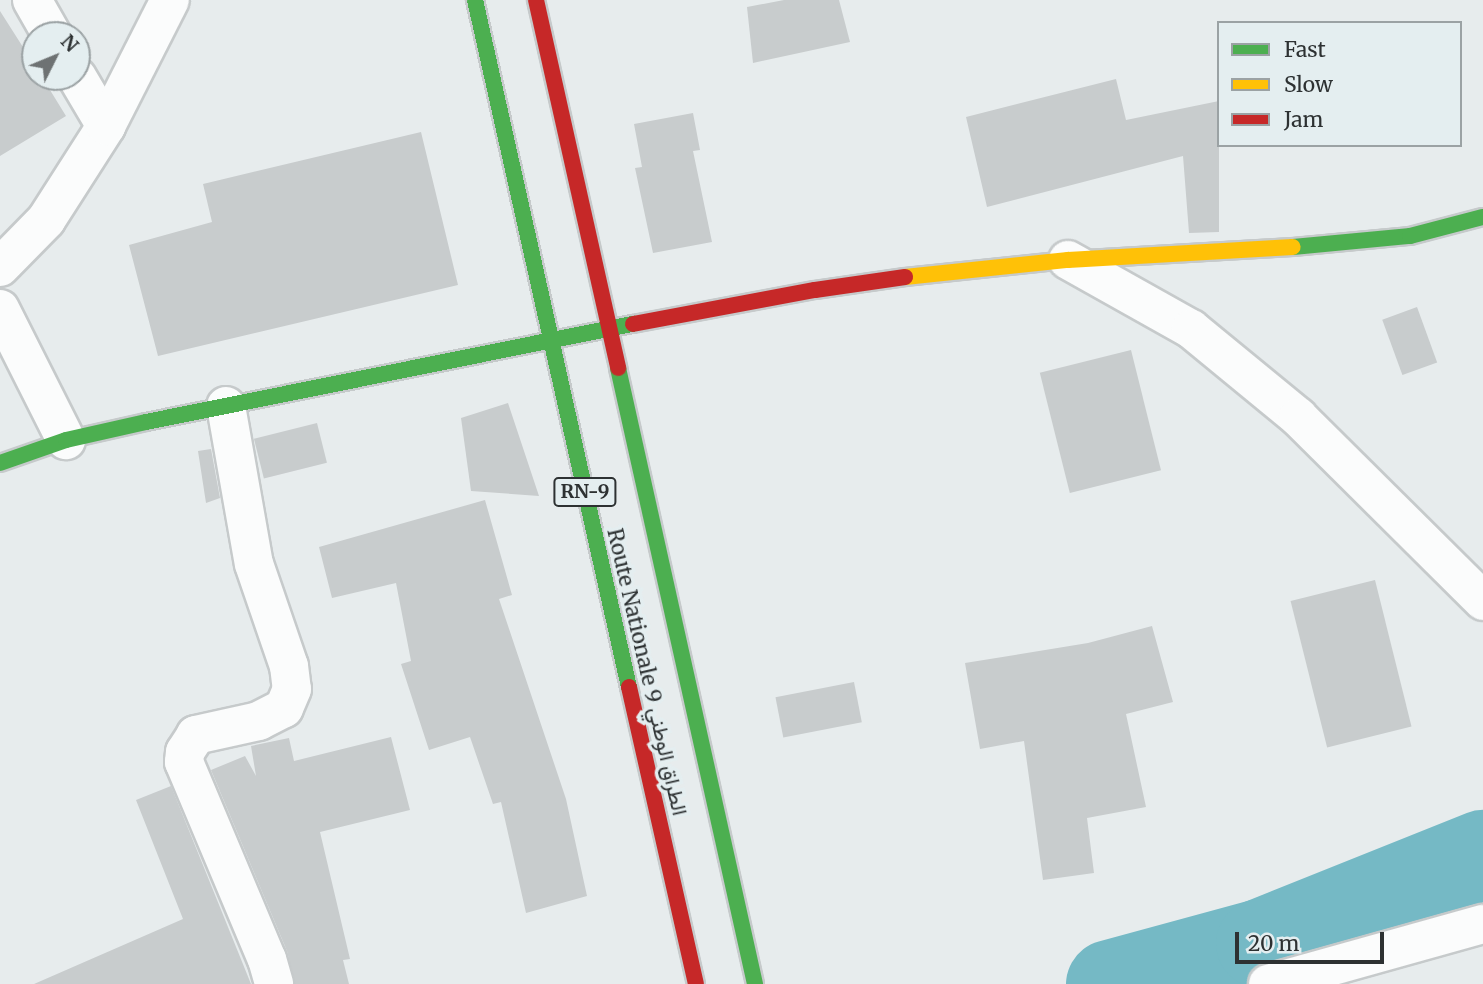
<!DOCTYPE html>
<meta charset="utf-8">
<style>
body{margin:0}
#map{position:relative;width:1483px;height:984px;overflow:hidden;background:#e7eced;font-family:Merriweather,Vazirmatn,serif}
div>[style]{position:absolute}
.river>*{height:89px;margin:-44.5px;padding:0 44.5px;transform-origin:44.5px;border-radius:44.5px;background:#75b9c5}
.building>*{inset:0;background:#c8cccd;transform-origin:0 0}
.roads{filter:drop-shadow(2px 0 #c6cacb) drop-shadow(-2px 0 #c6cacb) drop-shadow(0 2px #c6cacb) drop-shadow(0 -2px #c6cacb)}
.street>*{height:38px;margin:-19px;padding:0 19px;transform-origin:19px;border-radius:19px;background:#fbfcfc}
.fast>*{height:16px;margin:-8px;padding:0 8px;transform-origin:8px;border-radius:8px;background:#4caf50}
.slow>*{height:16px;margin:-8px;padding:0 8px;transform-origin:8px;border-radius:8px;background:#ffc107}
.jam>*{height:16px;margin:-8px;padding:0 8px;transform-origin:8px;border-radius:8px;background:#c62828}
span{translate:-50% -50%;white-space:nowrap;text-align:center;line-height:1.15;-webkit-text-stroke:7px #e4eef0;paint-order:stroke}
.shield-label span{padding:2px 5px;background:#e4eef0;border:2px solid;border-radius:5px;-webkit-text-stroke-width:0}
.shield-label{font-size:19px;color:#2d3132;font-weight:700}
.street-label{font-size:21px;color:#2d3132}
.legend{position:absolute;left:1217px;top:21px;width:245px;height:126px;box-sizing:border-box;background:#e4eef0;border:2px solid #9ba2a4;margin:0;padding:9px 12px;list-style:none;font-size:21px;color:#2d3132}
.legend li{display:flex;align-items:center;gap:14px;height:35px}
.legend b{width:35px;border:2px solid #9ba2a4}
.north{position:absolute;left:21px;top:21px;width:70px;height:70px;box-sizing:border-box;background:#e4eef0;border:2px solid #9ba2a4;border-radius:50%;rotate:47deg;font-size:19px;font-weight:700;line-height:28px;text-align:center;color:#2d3132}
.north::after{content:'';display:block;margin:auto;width:24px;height:32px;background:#6e7273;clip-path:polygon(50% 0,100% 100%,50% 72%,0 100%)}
.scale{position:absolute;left:1235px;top:932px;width:149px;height:32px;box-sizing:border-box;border:4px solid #2d3132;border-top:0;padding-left:9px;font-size:21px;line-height:24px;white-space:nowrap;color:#2d3132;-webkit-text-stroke:5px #e4eef0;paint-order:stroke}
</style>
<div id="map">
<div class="river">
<i style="left:1110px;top:984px;width:156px;rotate:-15.3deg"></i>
<i style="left:1260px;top:943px;width:240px;rotate:-21.8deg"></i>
</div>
<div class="building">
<i style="clip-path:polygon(784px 0,839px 0,850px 42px,753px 63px,747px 7px)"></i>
<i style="clip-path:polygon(0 11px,35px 66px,35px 77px,42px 77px,66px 116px,0 156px)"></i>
<i style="clip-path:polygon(1116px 79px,1126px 120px,1219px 101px,1219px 232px,1189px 233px,1183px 156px,987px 207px,966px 117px)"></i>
<i style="clip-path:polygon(693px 113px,700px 150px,693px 151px,712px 242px,653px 253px,635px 168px,642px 167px,634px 124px)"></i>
<i style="clip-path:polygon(421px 132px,458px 285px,158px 356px,129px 245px,212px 222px,203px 184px)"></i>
<i style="left:1417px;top:307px;width:59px;height:37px;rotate:70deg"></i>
<i style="left:1131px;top:350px;width:124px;height:94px;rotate:76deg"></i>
<i style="clip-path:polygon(508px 403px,539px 496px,471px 491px,461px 418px)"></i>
<i style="left:317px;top:423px;width:41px;height:65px;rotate:76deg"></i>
<i style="clip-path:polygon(211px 449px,220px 498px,206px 503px,198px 451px)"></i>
<i style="clip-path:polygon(485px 500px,512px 595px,499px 599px,566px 799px,587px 896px,526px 913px,501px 802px,493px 804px,470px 737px,429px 750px,401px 664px,411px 661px,396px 583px,332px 598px,319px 547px)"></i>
<i style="left:1375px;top:580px;width:151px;height:87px;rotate:76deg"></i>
<i style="clip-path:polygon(1152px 626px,1173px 702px,1126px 714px,1146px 807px,1087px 818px,1094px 873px,1043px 880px,1024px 741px,980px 749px,965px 663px,1088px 643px)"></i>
<i style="left:854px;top:682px;width:41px;height:80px;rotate:79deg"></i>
<i style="clip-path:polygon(391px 737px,410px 810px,320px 832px,350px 959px,343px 960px,349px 984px,295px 984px,287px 951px,211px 770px,245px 756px,256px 776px,251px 746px,289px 738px,294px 761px)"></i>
<i style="clip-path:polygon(171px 786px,251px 984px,34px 984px,183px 919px,136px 800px)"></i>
</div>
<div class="roads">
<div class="street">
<i style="left:32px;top:0;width:40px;rotate:60.3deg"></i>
<i style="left:77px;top:77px;width:57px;rotate:59.4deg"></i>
<i style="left:1068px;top:260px;width:141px;rotate:29.3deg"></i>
<i style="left:1191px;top:329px;width:139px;rotate:39.4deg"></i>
<i style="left:1298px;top:417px;width:261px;rotate:44.8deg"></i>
<i style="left:0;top:267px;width:66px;rotate:-45.6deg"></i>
<i style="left:46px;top:220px;width:112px;rotate:-57.4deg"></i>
<i style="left:106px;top:126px;width:141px;rotate:-63.1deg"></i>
<i style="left:0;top:309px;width:147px;rotate:63.3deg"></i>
<i style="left:226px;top:406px;width:160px;rotate:80deg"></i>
<i style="left:254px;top:564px;width:108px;rotate:71.1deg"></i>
<i style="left:289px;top:666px;width:23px;rotate:83deg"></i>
<i style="left:292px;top:689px;width:21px;rotate:113deg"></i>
<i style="left:284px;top:708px;width:28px;rotate:153deg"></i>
<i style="left:259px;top:721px;width:65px;rotate:167.5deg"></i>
<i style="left:196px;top:735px;width:20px;rotate:123deg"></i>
<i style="left:185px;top:752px;width:10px;rotate:96deg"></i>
<i style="left:184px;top:762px;width:214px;rotate:67.2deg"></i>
<i style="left:267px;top:959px;width:26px;rotate:74deg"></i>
<i style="left:1268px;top:984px;width:223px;rotate:-15.6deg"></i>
</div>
<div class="fast">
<i style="left:475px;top:0;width:704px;rotate:77.37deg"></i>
<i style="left:1293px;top:247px;width:118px;rotate:-5.4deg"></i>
<i style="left:1410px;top:236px;width:75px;rotate:-14.6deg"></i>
<i style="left:618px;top:368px;width:631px;rotate:77.46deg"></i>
<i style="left:0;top:463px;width:70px;rotate:-19.2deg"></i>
<i style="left:66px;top:440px;width:82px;rotate:-12.7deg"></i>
<i style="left:146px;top:422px;width:497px;rotate:-11.4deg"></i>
</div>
<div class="slow">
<i style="left:905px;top:277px;width:164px;rotate:-6deg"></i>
<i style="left:1068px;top:260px;width:225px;rotate:-3.3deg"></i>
</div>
<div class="jam">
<i style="left:536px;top:0;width:377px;rotate:77.4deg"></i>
<i style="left:633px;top:324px;width:185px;rotate:-10.6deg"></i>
<i style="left:815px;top:290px;width:91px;rotate:-8.2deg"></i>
<i style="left:629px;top:687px;width:304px;rotate:77.3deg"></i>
</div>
</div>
<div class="shield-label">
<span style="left:585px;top:492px">RN-9</span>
</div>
<div class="street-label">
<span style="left:647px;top:672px;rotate:77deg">Route Nationale الطراق الوطني 9</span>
</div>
<ul class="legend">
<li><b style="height:9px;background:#4caf50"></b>Fast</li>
<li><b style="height:9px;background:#ffc107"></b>Slow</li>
<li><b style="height:9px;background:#c62828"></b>Jam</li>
</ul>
<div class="north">N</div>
<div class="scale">20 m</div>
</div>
